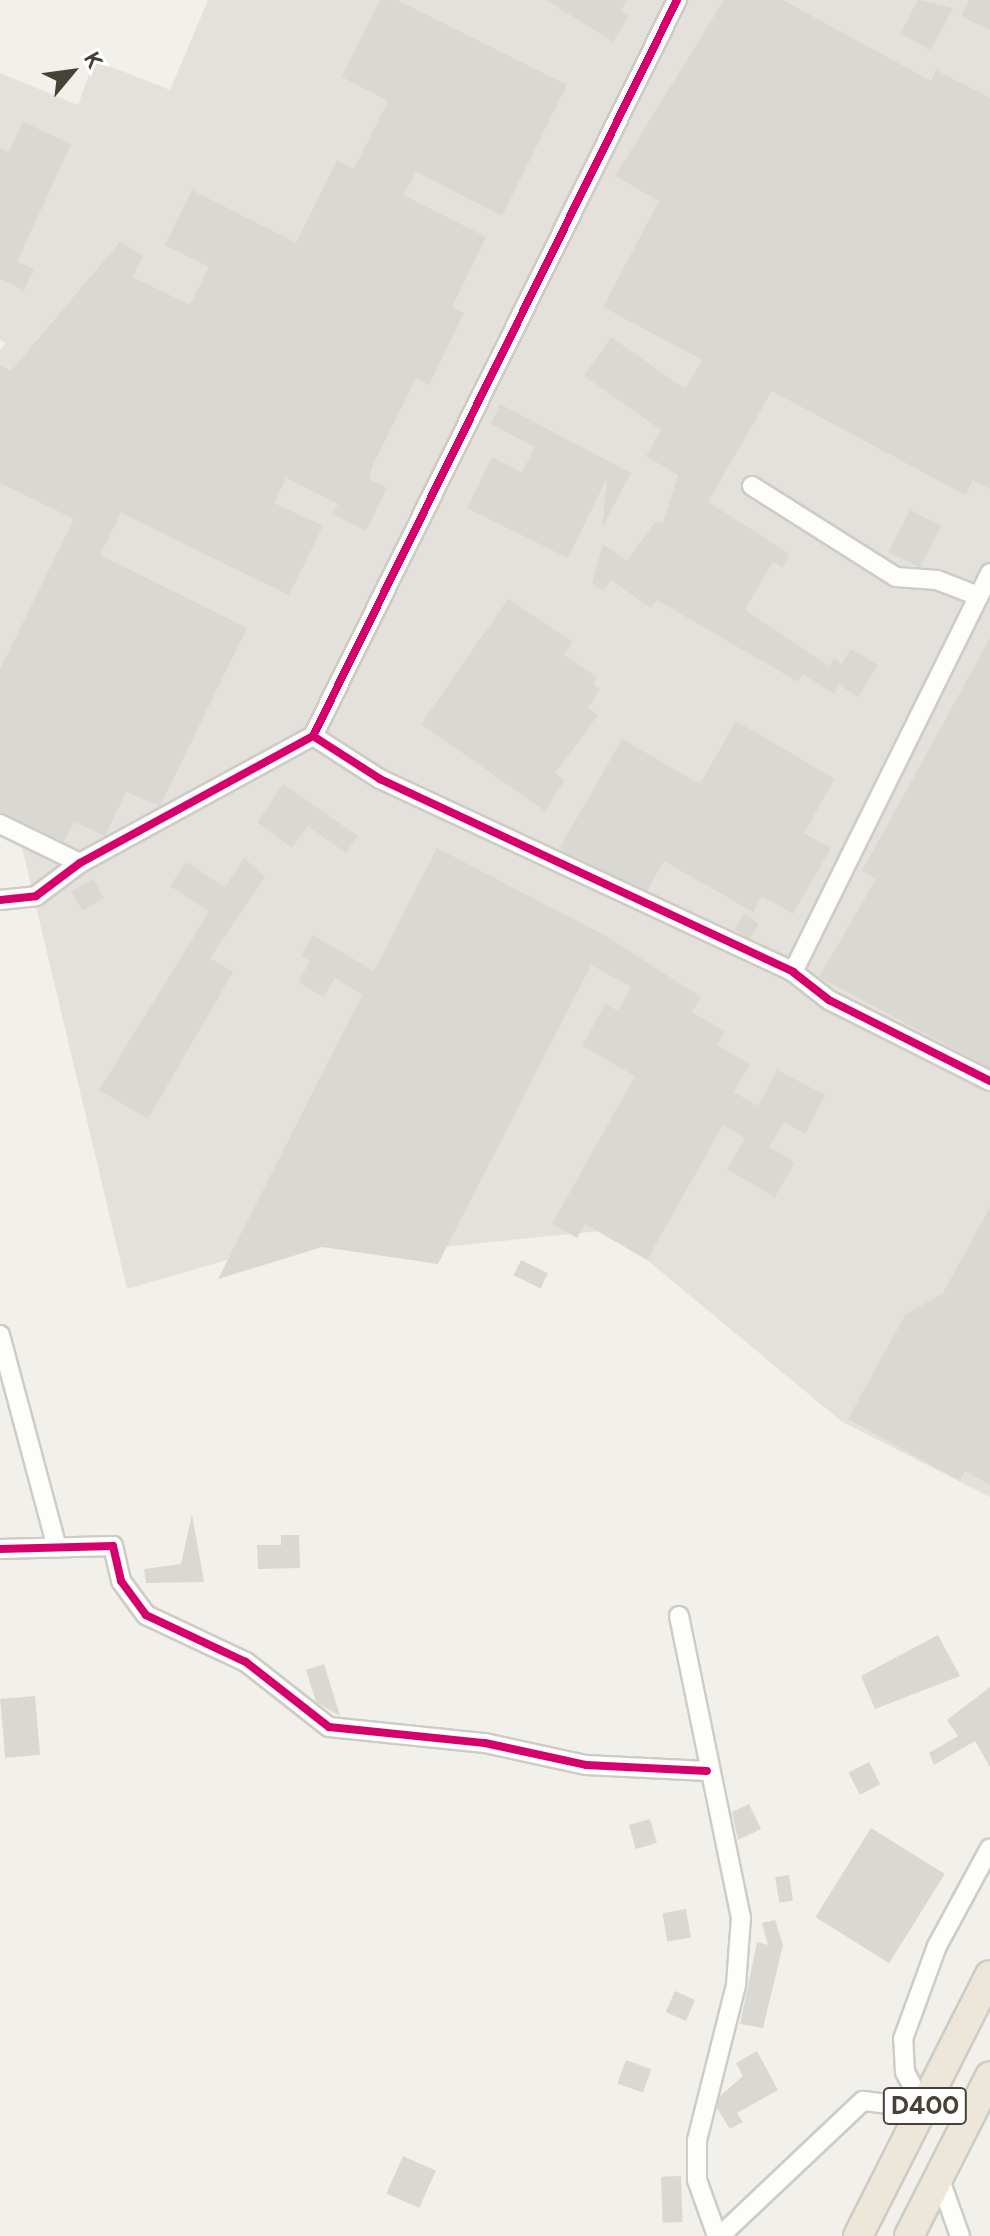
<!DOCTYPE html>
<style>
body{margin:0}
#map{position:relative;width:990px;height:2236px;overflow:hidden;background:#f1f0eb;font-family:Figtree,sans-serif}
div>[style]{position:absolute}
.industrial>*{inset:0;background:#e4e1dc}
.building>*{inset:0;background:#dad8d3;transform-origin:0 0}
.roads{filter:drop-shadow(2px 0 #cdccc7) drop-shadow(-2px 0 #cdccc7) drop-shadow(0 2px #cdccc7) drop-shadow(0 -2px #cdccc7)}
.minor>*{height:18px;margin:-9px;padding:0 9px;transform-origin:9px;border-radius:9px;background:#fdfdfc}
.highway>*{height:28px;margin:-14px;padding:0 14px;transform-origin:14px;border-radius:14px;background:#ece7d9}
.cycleway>*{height:8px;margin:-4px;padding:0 4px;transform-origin:4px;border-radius:4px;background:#d6006c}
span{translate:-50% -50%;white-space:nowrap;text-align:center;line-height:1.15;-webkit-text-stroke:6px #fff;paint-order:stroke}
.shield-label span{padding:2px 6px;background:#fff;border:2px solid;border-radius:6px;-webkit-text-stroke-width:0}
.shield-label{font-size:26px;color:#474236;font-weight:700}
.north{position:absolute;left:32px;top:32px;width:80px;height:80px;-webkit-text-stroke:6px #fff;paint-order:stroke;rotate:61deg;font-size:22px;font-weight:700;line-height:32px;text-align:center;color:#474236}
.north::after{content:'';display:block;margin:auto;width:28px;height:36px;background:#474236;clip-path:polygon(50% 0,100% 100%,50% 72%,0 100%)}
</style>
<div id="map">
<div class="industrial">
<i style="clip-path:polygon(208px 0,990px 0,990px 1497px,841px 1421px,611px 1230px,432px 1248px,330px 1230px,127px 1289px,15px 818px,0 810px,0 350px,6px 343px,0 340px,0 73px,78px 105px,94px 60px,170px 90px)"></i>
</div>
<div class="building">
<i style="clip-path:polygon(380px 0,397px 0,567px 85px,502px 216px,416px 172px,403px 195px,486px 237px,452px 307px,464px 313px,429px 385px,416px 378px,373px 465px,369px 479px,387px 488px,366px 531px,332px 514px,338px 504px,286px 478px,274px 503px,323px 526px,289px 595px,121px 513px,100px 555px,247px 628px,160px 806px,126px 792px,105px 836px,74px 822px,64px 842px,0 812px,0 669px,74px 519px,0 483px,0 365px,11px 371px,120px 242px,143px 256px,133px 277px,190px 305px,209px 267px,165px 245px,192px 190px,296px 243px,337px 160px,354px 169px,388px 101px,342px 77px)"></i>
<i style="clip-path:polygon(546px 0,628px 0,621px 10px,629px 15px,613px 42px)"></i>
<i style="clip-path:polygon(724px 0,783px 0,931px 81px,936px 70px,990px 98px,990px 489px,973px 480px,965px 495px,772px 391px,708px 502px,790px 554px,782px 568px,773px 562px,745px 610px,829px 666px,834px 659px,842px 664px,851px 649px,878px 665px,858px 697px,839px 685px,834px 694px,803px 674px,798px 682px,657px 600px,651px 608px,611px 580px,603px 591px,592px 583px,603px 544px,627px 561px,655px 522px,663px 523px,678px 475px,646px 456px,661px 430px,584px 376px,611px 337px,685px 389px,702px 360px,603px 307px,659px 201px,615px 176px)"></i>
<i style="clip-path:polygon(918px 0,953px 8px,931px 50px,900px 34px)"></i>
<i style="clip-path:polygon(969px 0,990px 0,990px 30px,961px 16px)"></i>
<i style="clip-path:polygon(23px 122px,71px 144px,17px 262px,34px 269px,24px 290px,0 279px,0 148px,9px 152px)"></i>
<i style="clip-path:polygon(500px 404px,631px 473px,602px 528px,607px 478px,568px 558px,467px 508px,492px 457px,522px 472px,535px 447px,491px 424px)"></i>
<i style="left:910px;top:510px;width:35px;height:47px;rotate:27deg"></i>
<i style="clip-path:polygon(508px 599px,573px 642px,564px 655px,597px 677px,593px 684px,600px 690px,588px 708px,598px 715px,555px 773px,565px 780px,545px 811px,421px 724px)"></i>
<i style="clip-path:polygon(990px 638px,990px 1068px,819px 977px,876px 879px,862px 871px)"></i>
<i style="clip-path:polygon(736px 721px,835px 779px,804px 833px,831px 848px,793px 914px,762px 896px,753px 912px,664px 861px,647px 891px,559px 849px,622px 739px,700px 784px)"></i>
<i style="clip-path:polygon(283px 784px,358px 836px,346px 853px,308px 826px,292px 848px,257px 822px)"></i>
<i style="clip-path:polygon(437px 848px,606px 936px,701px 997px,692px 1012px,725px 1031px,717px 1045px,750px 1064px,734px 1092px,758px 1106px,777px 1070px,825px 1095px,805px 1134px,784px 1122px,769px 1147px,795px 1162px,775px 1197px,727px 1169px,745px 1138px,723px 1125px,647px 1260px,585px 1224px,577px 1238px,552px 1224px,635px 1076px,582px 1046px,605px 1004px,618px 1011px,631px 987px,591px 965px,438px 1264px,322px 1247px,218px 1279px,362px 995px,335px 978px,323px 997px,298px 982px,310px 961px,301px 956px,313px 935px,374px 971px)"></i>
<i style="clip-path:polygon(244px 858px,265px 877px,210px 958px,233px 972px,148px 1119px,99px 1090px,209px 912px,170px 886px,186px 862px,225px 887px)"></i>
<i style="left:93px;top:879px;width:22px;height:25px;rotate:60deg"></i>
<i style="left:744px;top:914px;width:18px;height:18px;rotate:34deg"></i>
<i style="clip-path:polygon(990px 1207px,990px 1485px,965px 1471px,960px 1481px,848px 1419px,905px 1315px,943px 1293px)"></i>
<i style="left:521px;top:1260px;width:30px;height:17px;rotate:26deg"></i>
<i style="clip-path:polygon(192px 1514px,204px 1582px,146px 1583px,144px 1569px,181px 1564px)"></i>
<i style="clip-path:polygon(281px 1535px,299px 1535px,300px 1568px,258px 1569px,257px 1545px,281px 1545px)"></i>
<i style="clip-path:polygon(938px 1635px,960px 1676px,875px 1709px,861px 1676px)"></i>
<i style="clip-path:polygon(324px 1664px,340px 1716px,316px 1702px,306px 1670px)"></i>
<i style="clip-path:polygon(990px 1687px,990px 1767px,975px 1741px,934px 1765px,929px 1753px,958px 1736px,947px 1720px)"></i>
<i style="left:35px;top:1696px;width:59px;height:35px;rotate:85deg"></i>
<i style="left:869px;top:1762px;width:25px;height:23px;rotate:63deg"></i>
<i style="clip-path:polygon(749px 1804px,761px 1829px,738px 1840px,732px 1812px)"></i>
<i style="left:650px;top:1819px;width:25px;height:22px;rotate:74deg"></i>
<i style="left:871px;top:1828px;width:87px;height:105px;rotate:32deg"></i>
<i style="left:789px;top:1875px;width:26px;height:14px;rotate:81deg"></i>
<i style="left:686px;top:1909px;width:29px;height:24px;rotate:80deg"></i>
<i style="clip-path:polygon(775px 1920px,783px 1945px,763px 2028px,740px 2024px,757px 1942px,768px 1945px,762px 1923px)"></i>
<i style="left:675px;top:1991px;width:22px;height:23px;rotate:24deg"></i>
<i style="clip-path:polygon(757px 2051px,778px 2090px,737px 2113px,743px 2122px,730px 2129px,717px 2108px,720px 2096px,743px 2076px,736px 2063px)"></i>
<i style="left:626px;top:2060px;width:27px;height:25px;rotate:20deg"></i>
<i style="left:403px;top:2156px;width:36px;height:41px;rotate:24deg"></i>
<i style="left:681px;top:2176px;width:46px;height:20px;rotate:88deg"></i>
</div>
<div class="roads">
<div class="minor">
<i style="left:752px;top:486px;width:170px;rotate:32.3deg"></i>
<i style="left:896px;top:577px;width:41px;rotate:4.2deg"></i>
<i style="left:937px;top:580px;width:44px;rotate:21.3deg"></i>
<i style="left:313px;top:736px;width:821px;rotate:-63.68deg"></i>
<i style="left:0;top:824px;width:89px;rotate:26deg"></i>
<i style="left:0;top:900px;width:36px;rotate:-6deg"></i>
<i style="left:36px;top:896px;width:55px;rotate:-36.9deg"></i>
<i style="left:80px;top:863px;width:265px;rotate:-28.6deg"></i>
<i style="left:313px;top:736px;width:80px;rotate:32.7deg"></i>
<i style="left:380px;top:779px;width:456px;rotate:25deg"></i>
<i style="left:793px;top:972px;width:46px;rotate:37.9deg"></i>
<i style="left:829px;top:1000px;width:180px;rotate:26.7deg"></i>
<i style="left:793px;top:972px;width:445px;rotate:-63.7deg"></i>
<i style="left:0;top:1335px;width:220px;rotate:75deg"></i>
<i style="left:0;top:1549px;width:113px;rotate:-1.5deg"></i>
<i style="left:113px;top:1546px;width:36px;rotate:77deg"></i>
<i style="left:121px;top:1581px;width:42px;rotate:53.7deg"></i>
<i style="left:146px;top:1615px;width:110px;rotate:25.2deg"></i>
<i style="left:246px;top:1662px;width:105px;rotate:38.1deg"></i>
<i style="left:329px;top:1727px;width:157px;rotate:5.9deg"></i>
<i style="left:485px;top:1743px;width:103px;rotate:12.3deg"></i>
<i style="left:586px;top:1765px;width:121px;rotate:2.8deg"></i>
<i style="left:679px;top:1616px;width:307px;rotate:78.4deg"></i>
<i style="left:741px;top:1917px;width:68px;rotate:94.2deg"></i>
<i style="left:736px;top:1985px;width:160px;rotate:104.1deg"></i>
<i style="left:697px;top:2140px;width:40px;rotate:90deg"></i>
<i style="left:697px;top:2180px;width:59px;rotate:70.3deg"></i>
<i style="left:924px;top:2108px;width:41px;rotate:-117.8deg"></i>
<i style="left:905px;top:2072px;width:33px;rotate:-93deg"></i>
<i style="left:903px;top:2039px;width:99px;rotate:-69.9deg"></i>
<i style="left:937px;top:1946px;width:111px;rotate:-61.6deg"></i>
<i style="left:939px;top:2177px;width:63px;rotate:70.4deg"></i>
<i style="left:720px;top:2236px;width:197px;rotate:-43.4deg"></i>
<i style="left:863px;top:2101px;width:61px;rotate:6.5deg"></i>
</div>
<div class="highway">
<i style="left:858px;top:2236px;width:292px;rotate:-63.2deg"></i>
<i style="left:909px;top:2236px;width:179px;rotate:-63.1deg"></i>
</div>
</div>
<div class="cycleway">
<i style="left:313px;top:736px;width:821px;rotate:-63.68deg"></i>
<i style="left:0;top:900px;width:36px;rotate:-6deg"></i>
<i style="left:36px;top:896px;width:55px;rotate:-36.9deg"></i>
<i style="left:80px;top:863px;width:265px;rotate:-28.6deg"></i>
<i style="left:313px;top:736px;width:80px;rotate:32.7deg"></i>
<i style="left:380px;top:779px;width:456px;rotate:25deg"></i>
<i style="left:793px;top:972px;width:46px;rotate:37.9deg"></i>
<i style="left:829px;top:1000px;width:180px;rotate:26.7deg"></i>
<i style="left:0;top:1549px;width:113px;rotate:-1.5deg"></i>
<i style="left:113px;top:1546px;width:36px;rotate:77deg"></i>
<i style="left:121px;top:1581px;width:42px;rotate:53.7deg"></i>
<i style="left:146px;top:1615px;width:110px;rotate:25.2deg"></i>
<i style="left:246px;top:1662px;width:105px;rotate:38.1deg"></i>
<i style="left:329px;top:1727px;width:157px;rotate:5.9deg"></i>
<i style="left:485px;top:1743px;width:103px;rotate:12.3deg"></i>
<i style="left:586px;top:1765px;width:121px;rotate:2.8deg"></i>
</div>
<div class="shield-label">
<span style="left:925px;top:2106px">D400</span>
</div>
<div class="north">K</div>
</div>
